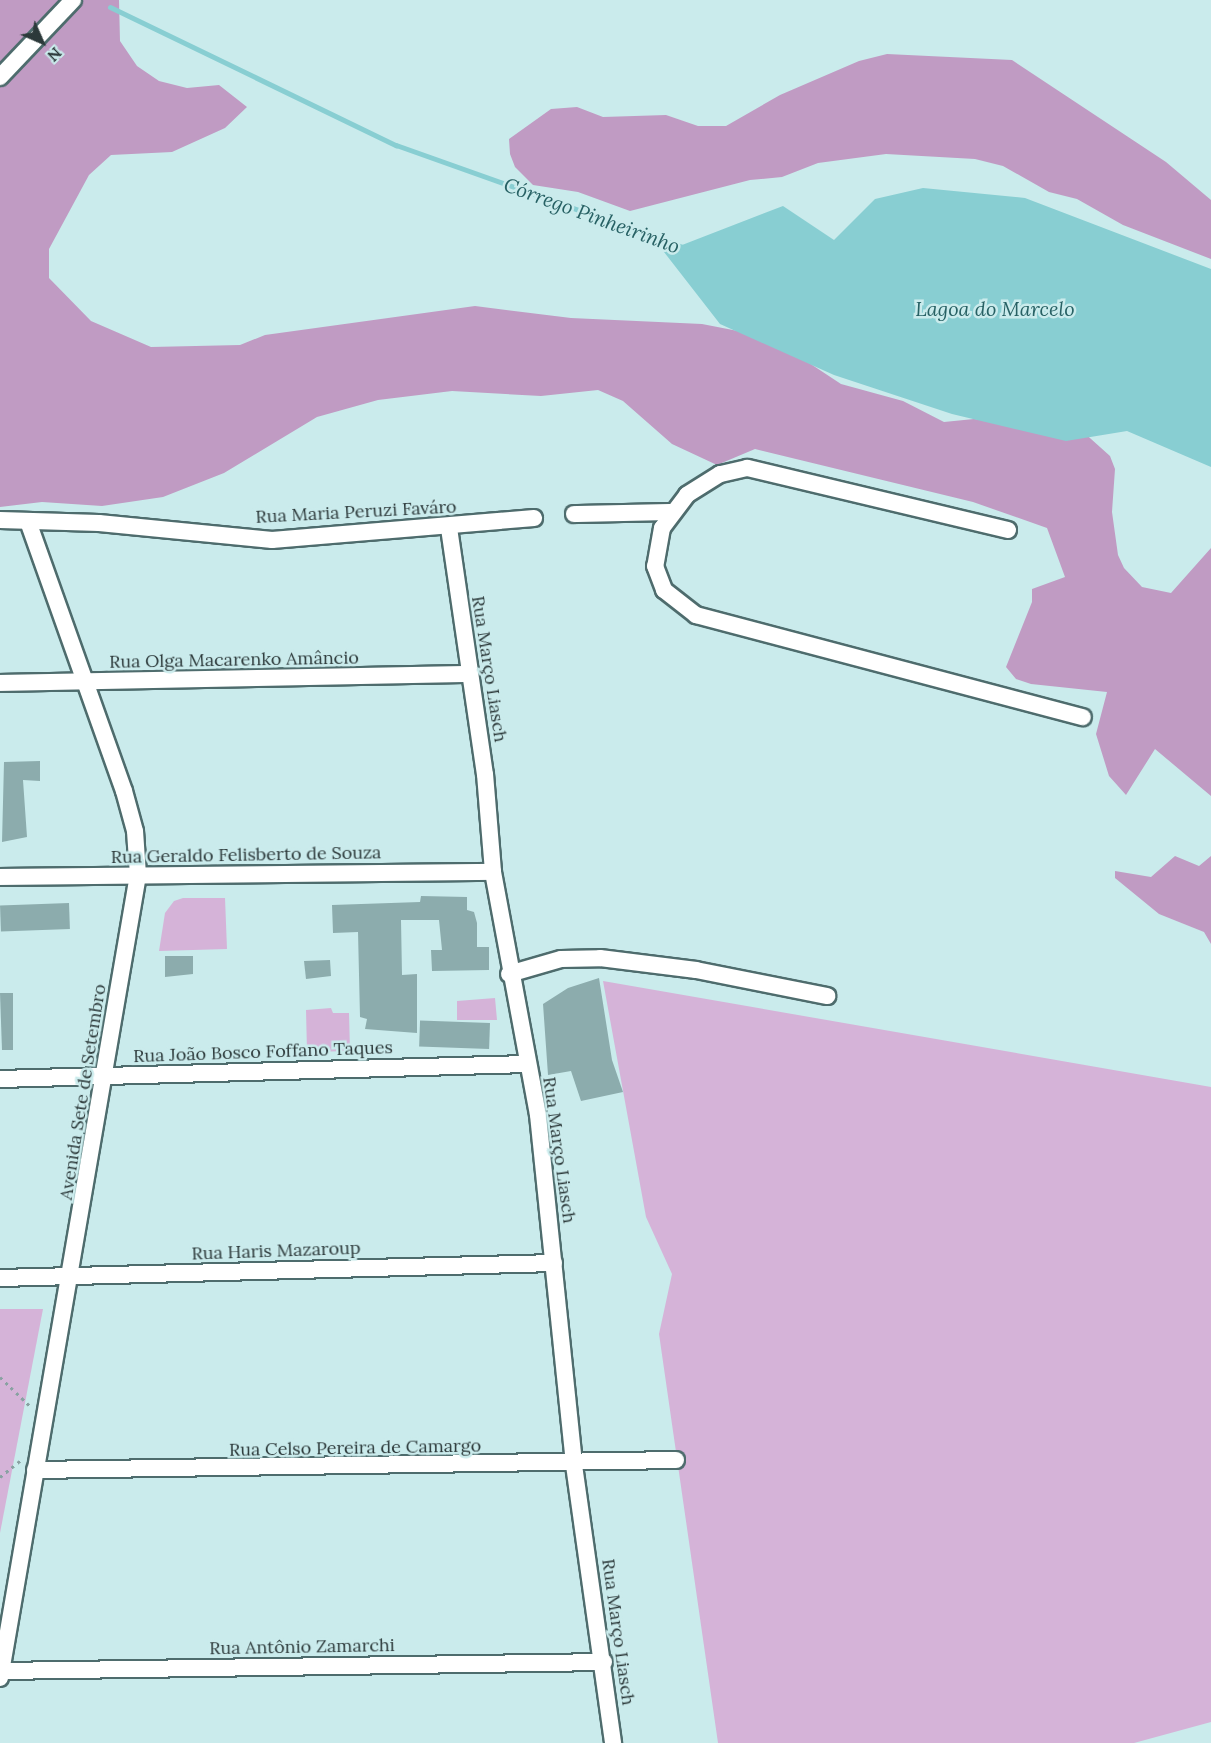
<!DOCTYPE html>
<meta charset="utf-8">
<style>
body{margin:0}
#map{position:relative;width:1211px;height:1743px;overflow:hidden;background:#caebec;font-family:Lora,serif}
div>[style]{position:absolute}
.green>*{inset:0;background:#d5b3d8}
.forest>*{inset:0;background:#c09bc3}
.water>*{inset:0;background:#88ced2}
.stream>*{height:5px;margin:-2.5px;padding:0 2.5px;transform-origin:2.5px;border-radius:2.5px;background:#88ced2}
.building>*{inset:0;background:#8cacad;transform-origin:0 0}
.path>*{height:3px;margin-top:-1.5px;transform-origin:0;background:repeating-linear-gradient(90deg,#89a1a2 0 3px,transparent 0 7.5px)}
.roads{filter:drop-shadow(2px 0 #4e6c6d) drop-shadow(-2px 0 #4e6c6d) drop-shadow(0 2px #4e6c6d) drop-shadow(0 -2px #4e6c6d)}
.minor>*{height:16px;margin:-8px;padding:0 8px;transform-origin:8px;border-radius:8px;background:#fff}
span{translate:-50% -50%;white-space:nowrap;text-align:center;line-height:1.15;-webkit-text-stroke:5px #caebec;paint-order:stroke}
.street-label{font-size:18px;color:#2c393a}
.water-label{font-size:20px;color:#276164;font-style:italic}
.north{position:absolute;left:12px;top:12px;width:60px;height:60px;-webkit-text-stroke:4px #caebec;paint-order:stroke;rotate:135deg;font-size:16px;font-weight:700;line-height:24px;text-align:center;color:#2c393a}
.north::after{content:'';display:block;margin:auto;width:21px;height:27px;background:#2c393a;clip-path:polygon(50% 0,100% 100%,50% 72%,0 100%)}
</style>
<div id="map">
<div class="green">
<i style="clip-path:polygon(183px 898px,225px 898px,227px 949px,159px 951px,165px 913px,174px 901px)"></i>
<i style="clip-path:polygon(603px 981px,1211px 1087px,1211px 1722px,1134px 1743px,718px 1743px,659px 1334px,672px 1274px,646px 1217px)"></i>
<i style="clip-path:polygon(495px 998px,497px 1020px,457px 1020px,457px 1001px)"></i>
<i style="clip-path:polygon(331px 1008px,333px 1013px,349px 1013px,350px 1051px,307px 1052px,306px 1010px)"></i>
<i style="clip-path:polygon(0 1309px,43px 1309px,0 1533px)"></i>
</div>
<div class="forest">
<i style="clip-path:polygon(0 0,119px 0,120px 41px,137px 66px,159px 81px,187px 88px,219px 85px,247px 107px,225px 128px,172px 152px,111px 155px,89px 175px,49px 249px,49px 278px,91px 321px,151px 347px,240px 345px,265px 335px,475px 306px,571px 318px,702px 324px,738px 331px,797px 355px,841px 384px,903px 401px,944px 422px,974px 419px,1081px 430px,1110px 456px,1115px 469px,1112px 512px,1118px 555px,1124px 568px,1142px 587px,1171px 593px,1211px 548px,1211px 796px,1155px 749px,1126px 795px,1109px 776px,1096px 734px,1107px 692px,1031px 684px,1016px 679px,1006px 667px,1032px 602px,1032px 589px,1065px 577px,1047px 528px,973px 502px,755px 449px,717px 465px,672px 444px,623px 401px,598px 390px,541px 396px,452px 391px,378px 400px,317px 417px,224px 473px,163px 497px,102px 506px,42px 502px,0 507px)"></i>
<i style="clip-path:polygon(887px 54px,1012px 60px,1166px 162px,1211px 200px,1211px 259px,1123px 225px,1077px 199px,1049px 192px,1003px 166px,975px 159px,886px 154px,818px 163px,782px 177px,750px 180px,630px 211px,578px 192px,533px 185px,515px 167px,510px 154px,509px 139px,551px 109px,577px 107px,603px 117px,666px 115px,698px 126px,726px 126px,780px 95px,859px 61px)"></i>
<i style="clip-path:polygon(1175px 856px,1199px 866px,1211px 856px,1211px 944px,1204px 932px,1159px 914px,1115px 878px,1115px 871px,1151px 877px)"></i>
</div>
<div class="water">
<i style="clip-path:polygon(923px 188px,1025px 198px,1211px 269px,1211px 467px,1127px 431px,1066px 441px,952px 414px,834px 375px,720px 324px,664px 252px,783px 206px,834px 240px,875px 199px)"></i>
</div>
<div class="stream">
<i style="left:110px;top:7px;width:318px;rotate:25.8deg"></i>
<i style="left:396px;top:145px;width:308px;rotate:19.6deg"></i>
</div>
<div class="building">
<i style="clip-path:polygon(40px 761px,40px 781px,23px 780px,27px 837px,2px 842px,4px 762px)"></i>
<i style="clip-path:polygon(421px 896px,467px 897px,467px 910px,474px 912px,477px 923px,477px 947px,489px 947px,489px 970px,432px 971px,431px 950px,442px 950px,439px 920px,401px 920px,402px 975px,417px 974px,417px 1033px,365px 1029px,367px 1019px,360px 1017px,358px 932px,333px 933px,332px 905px,420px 902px)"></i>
<i style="left:69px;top:903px;width:26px;height:69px;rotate:88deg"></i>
<i style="clip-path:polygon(165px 956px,193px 956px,193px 974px,165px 977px)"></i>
<i style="clip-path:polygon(330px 960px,331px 976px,306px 979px,304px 961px)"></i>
<i style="clip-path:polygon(599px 978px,612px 1060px,623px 1092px,581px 1101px,571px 1071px,548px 1075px,543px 1004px,568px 988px)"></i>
<i style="clip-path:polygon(0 993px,13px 993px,13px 1050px,2px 1050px)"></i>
<i style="left:490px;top:1023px;width:26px;height:70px;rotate:92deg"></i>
</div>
<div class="path">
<i style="left:0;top:1377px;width:43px;rotate:44.1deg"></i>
<i style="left:0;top:1477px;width:26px;rotate:-39deg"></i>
</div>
<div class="roads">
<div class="minor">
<i style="left:0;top:77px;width:106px;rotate:-46.5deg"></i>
<i style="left:574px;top:514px;width:99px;rotate:-1.2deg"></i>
<i style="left:0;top:520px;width:99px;rotate:1.7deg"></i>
<i style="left:99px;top:523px;width:174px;rotate:5.6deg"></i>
<i style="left:272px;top:540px;width:263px;rotate:-4.8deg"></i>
<i style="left:449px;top:528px;width:249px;rotate:81.7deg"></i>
<i style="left:485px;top:774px;width:98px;rotate:85.3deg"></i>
<i style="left:493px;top:872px;width:247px;rotate:79.5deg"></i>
<i style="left:538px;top:1115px;width:352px;rotate:84.1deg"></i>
<i style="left:574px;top:1465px;width:281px;rotate:82deg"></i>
<i style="left:1008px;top:530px;width:268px;rotate:-166.6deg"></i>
<i style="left:747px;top:468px;width:28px;rotate:167deg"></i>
<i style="left:720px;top:474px;width:39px;rotate:148deg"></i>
<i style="left:687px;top:495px;width:41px;rotate:127.1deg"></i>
<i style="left:662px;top:528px;width:39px;rotate:100deg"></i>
<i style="left:655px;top:566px;width:26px;rotate:69deg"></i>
<i style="left:664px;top:590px;width:41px;rotate:38deg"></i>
<i style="left:696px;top:615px;width:400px;rotate:14.8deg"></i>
<i style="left:0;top:683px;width:469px;rotate:-1.1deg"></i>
<i style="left:0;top:877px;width:493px;rotate:-0.6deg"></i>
<i style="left:509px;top:974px;width:54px;rotate:-16.1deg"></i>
<i style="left:561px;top:959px;width:39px;rotate:-1deg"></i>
<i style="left:600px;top:958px;width:97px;rotate:7.1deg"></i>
<i style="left:696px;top:970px;width:134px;rotate:11.2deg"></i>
<i style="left:0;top:1079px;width:526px;rotate:-1.63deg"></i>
<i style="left:0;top:1278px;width:554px;rotate:-1.55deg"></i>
<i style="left:35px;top:1470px;width:641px;rotate:-0.89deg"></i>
<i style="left:0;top:1671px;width:604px;rotate:-0.85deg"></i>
<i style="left:0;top:1678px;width:815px;rotate:-80.25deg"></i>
<i style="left:138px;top:875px;width:44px;rotate:-93.9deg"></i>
<i style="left:135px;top:831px;width:41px;rotate:-105.4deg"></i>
<i style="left:124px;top:791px;width:283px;rotate:-109.6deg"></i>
</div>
</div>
<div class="street-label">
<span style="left:356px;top:512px;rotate:-3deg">Rua Maria Peruzi Faváro</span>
<span style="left:234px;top:660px;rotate:-1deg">Rua Olga Macarenko Amâncio</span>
<span style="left:489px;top:669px;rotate:81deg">Rua Março Liasch</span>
<span style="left:246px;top:855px;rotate:-1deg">Rua Geraldo Felisberto de Souza</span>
<span style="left:263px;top:1052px;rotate:-2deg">Rua João Bosco Foffano Taques</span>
<span style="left:83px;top:1092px;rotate:-81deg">Avenida Sete de Setembro</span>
<span style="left:559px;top:1150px;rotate:82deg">Rua Março Liasch</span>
<span style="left:276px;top:1251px;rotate:-2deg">Rua Haris Mazaroup</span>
<span style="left:355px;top:1448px;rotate:-1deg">Rua Celso Pereira de Camargo</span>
<span style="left:618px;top:1632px;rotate:82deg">Rua Março Liasch</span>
<span style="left:302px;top:1647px;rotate:-1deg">Rua Antônio Zamarchi</span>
</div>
<div class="water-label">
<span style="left:592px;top:215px;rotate:20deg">Córrego Pinheirinho</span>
<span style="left:995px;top:308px">Lagoa do Marcelo</span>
</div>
<div class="north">N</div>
</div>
